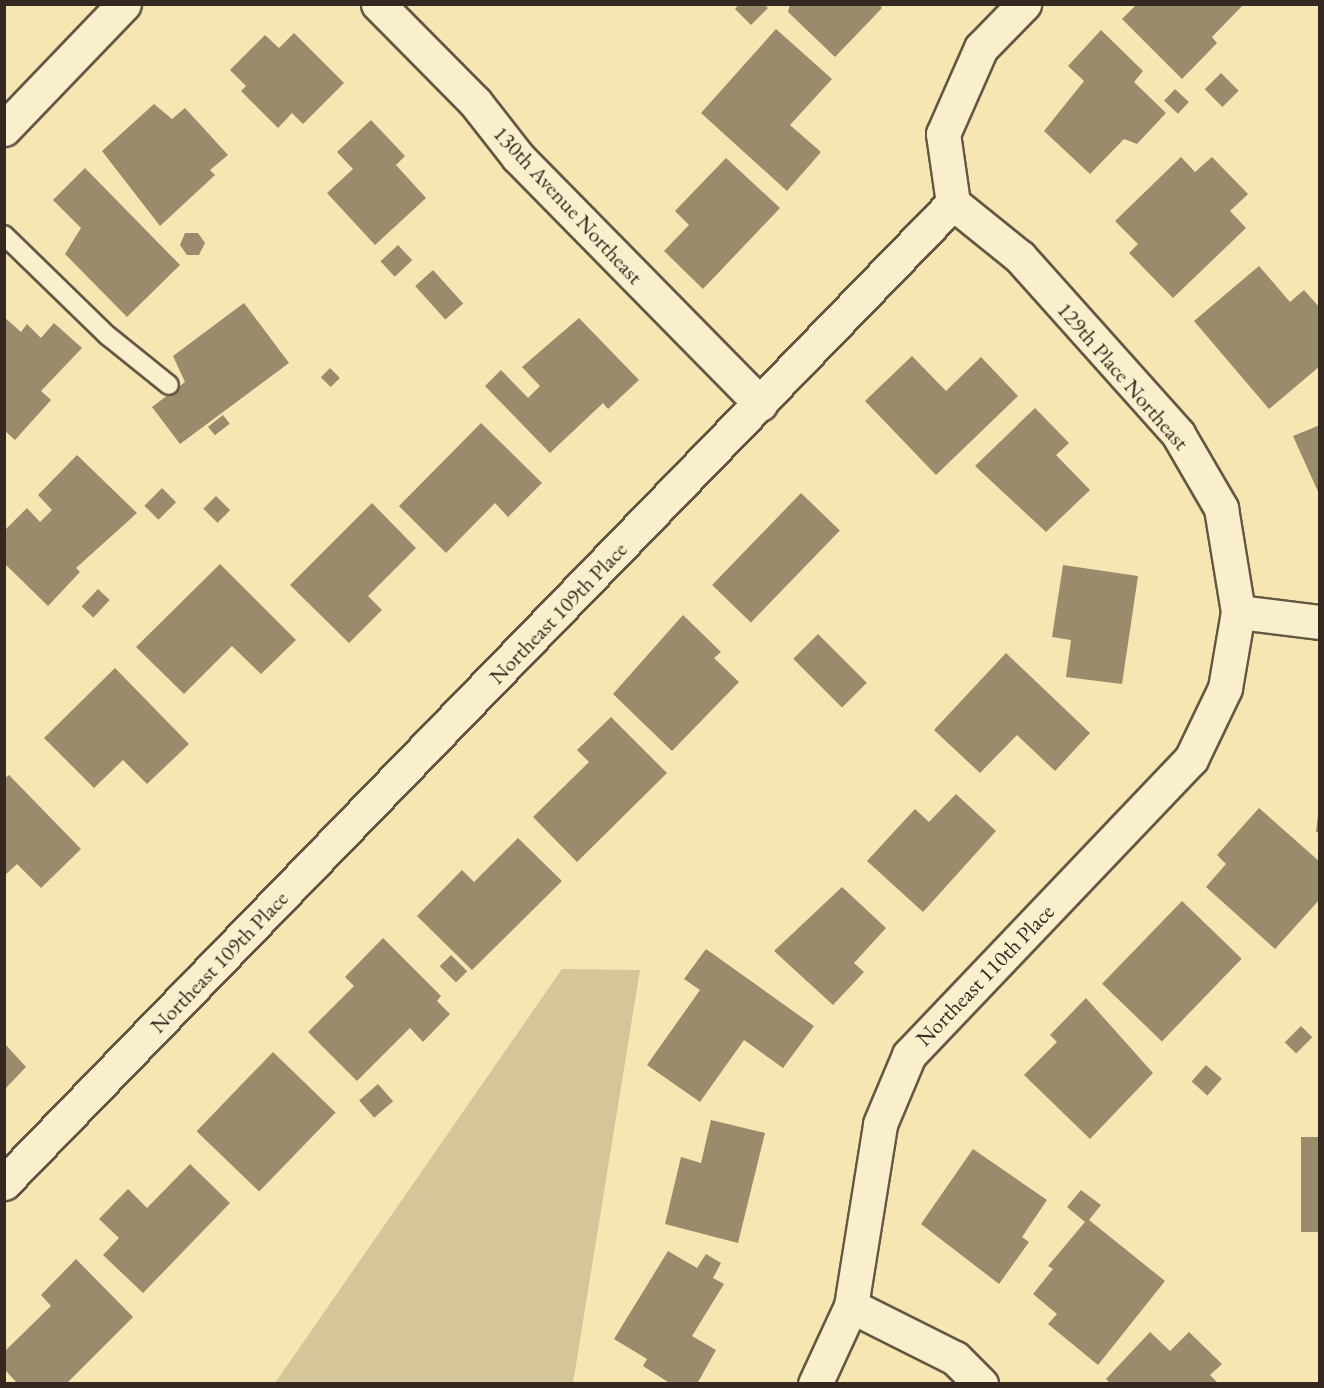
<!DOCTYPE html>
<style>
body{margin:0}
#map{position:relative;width:1324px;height:1388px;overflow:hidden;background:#f6e6b2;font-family:"EB Garamond",serif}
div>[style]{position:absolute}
.green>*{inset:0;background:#d5c699}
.building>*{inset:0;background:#998b6c;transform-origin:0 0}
.roads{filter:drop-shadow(2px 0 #645845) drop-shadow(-2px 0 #645845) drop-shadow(0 2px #645845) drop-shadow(0 -2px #645845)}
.lane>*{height:18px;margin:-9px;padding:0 9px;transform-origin:9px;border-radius:9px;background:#f9efcd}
.street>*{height:33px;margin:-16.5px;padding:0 16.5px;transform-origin:16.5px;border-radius:16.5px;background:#f9efcd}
span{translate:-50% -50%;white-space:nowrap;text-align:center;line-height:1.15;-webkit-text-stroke:4.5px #f9efcd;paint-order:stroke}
.street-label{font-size:22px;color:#342821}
.frame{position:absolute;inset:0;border:6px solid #342821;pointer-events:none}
</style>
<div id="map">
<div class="green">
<i style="clip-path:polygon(562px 969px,640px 970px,573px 1383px,275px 1383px)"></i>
</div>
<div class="building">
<i style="clip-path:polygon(739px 4px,764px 4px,768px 8px,751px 25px,735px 9px)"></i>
<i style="clip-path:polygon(790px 4px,879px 4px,882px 8px,835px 57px,788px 12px)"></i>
<i style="clip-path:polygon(1137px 4px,1244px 4px,1212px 37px,1217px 43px,1182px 79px,1122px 19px)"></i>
<i style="clip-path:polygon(776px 29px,832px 79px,790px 125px,821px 152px,787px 191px,701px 113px)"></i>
<i style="clip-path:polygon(1101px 30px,1143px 71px,1134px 82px,1166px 113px,1137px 144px,1124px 139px,1090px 174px,1044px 131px,1084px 81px,1068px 66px)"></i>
<i style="clip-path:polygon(294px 33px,344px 83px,303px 124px,292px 113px,278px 128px,241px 91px,246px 86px,230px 70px,265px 35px,279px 48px)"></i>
<i style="left:1221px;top:73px;width:25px;height:23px;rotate:45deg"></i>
<i style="left:1175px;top:89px;width:19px;height:16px;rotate:43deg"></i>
<i style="clip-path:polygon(154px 104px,172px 119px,185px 108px,228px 155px,210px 170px,215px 175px,160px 226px,102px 151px)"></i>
<i style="clip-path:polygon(371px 120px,405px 156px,396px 165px,426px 198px,375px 245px,327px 193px,353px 169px,337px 152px)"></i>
<i style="clip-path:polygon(1181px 157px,1195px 172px,1212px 157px,1248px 194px,1230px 211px,1246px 228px,1173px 298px,1129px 253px,1138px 244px,1115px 221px)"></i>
<i style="clip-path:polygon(726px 158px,780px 208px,703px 289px,664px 251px,689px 225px,675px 211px)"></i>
<i style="clip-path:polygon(85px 168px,180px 265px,127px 317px,65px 254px,81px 228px,53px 200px)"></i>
<i style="clip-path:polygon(185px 233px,198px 233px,205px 243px,199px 255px,187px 255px,180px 245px)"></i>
<i style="left:398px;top:245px;width:21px;height:24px;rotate:47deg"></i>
<i style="clip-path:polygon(1259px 266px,1290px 302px,1304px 290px,1320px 308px,1320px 366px,1269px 409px,1194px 321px)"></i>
<i style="left:433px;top:270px;width:45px;height:24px;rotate:48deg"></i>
<i style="clip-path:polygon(244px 303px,289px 363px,180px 444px,152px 407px,185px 382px,173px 356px)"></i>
<i style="clip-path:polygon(4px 317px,21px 332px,27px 324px,41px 338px,54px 323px,82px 348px,41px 391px,51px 400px,15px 440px,4px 430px)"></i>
<i style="clip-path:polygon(579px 318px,639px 380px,608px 409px,603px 403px,550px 453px,485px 386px,501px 370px,528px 398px,540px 386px,522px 367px)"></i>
<i style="clip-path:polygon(912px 356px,946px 391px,981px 357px,1018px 396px,936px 475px,865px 401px)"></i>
<i style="left:330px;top:368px;width:14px;height:13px;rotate:45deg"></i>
<i style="clip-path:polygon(1035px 408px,1069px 443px,1056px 455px,1090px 490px,1046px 532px,975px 466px)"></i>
<i style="left:223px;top:415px;width:11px;height:19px;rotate:52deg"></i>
<i style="clip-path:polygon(481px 423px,542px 483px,508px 517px,495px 503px,446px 553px,399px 506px)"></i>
<i style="clip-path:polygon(1320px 425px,1320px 496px,1293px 436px)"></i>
<i style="clip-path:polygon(77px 455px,137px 513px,76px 568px,80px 572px,48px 606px,4px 563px,4px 531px,27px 508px,40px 522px,52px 510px,38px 495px)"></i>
<i style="left:162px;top:488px;width:20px;height:25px;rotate:45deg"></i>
<i style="left:801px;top:493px;width:54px;height:128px;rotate:44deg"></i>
<i style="left:216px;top:496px;width:20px;height:18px;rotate:45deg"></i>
<i style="clip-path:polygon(372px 503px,416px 548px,368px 596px,382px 610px,349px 643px,290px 585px)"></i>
<i style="clip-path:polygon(220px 564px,296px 640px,261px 674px,232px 646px,184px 694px,136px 647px)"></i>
<i style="clip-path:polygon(1063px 565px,1138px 576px,1122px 684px,1066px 677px,1071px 640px,1052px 637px)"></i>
<i style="left:98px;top:589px;width:16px;height:24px;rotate:43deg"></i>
<i style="clip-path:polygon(683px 615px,721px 652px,714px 658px,739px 682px,672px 751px,613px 694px)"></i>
<i style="left:818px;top:634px;width:69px;height:35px;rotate:45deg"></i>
<i style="clip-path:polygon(1006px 653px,1090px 733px,1055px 771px,1017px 735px,980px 773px,934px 730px)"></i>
<i style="clip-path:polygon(115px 668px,189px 744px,147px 784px,123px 760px,94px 788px,44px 738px)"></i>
<i style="clip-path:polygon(611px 717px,667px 773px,577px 862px,533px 817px,589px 762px,577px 750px)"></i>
<i style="clip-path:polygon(9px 775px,81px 849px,41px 888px,17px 864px,4px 876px,4px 779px)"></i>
<i style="clip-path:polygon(956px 794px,996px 831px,923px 912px,867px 861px,915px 809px,929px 822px)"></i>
<i style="clip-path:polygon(1259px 808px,1320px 862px,1320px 899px,1275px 949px,1206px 887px,1226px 864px,1217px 855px)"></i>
<i style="clip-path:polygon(1318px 815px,1320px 815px,1320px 833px,1316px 832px)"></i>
<i style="clip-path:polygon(518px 838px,562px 881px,472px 970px,417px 916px,462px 870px,474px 882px)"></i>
<i style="clip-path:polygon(842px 887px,886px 928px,854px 963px,864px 972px,833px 1005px,774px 951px)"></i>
<i style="left:1182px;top:901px;width:83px;height:115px;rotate:44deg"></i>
<i style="clip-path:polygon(383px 938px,441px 996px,437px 1001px,450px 1014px,423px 1042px,410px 1028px,357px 1081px,308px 1032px,354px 986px,345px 977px)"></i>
<i style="clip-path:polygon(706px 949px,814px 1026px,783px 1068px,744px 1040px,700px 1102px,647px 1065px,700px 990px,684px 979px)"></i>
<i style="left:451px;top:955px;width:23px;height:16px;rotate:45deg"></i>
<i style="clip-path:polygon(1086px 998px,1153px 1073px,1090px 1139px,1024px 1075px,1057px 1042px,1050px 1035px)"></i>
<i style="left:1301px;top:1026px;width:16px;height:23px;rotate:45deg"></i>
<i style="clip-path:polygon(5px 1044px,26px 1067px,5px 1089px)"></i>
<i style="left:273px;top:1052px;width:87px;height:110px;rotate:44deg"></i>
<i style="left:1206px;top:1065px;width:21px;height:22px;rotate:41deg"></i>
<i style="left:378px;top:1084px;width:23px;height:25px;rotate:49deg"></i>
<i style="clip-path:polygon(711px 1120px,765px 1133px,738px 1243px,665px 1224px,681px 1157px,701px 1163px)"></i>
<i style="left:1301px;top:1137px;width:19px;height:95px"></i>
<i style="clip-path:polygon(973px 1149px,1047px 1200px,1022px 1237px,1029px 1242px,999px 1284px,921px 1224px)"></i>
<i style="clip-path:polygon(190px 1164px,230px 1203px,143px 1293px,103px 1255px,119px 1238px,99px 1219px,128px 1189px,147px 1208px)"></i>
<i style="clip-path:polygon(1081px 1190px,1101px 1205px,1089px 1220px,1165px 1281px,1098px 1365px,1048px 1324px,1057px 1314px,1033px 1294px,1053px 1269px,1048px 1266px,1085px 1222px,1067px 1207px)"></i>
<i style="clip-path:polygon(668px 1251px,697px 1268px,706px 1254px,721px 1263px,713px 1278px,724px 1284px,692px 1336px,716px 1350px,697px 1384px,671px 1384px,643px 1366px,647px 1359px,614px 1339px)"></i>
<i style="clip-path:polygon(76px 1259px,133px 1317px,66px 1384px,18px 1384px,5px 1370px,5px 1351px,51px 1306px,41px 1295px)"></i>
<i style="clip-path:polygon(1150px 1332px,1170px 1351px,1189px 1332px,1222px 1364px,1210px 1375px,1219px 1384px,1111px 1384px,1106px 1379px)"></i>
</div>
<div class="roads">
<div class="lane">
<i style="left:4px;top:235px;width:145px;rotate:44.2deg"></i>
<i style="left:108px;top:336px;width:78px;rotate:38.8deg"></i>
</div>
<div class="street">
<i style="left:378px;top:4px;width:138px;rotate:45.3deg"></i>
<i style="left:475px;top:102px;width:70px;rotate:52deg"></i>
<i style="left:518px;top:157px;width:346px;rotate:45.5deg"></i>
<i style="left:4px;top:129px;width:173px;rotate:-46.2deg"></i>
<i style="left:953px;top:203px;width:86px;rotate:38.9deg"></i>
<i style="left:1020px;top:257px;width:237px;rotate:48.2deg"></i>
<i style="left:1178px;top:434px;width:86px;rotate:59.8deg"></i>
<i style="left:1221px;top:508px;width:105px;rotate:80.7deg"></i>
<i style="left:1238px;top:612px;width:83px;rotate:7deg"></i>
<i style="left:953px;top:203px;width:70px;rotate:-98.2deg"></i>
<i style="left:943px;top:134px;width:94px;rotate:-66.2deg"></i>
<i style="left:981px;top:48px;width:62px;rotate:-45.7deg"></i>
<i style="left:4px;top:1183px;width:1364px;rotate:-45.92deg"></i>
<i style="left:851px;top:1306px;width:116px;rotate:26.6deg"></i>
<i style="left:955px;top:1358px;width:37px;rotate:45deg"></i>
<i style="left:815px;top:1384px;width:86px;rotate:-65.2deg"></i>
<i style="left:851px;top:1306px;width:184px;rotate:-80.9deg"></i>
<i style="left:880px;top:1124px;width:75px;rotate:-67.2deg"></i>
<i style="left:909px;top:1055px;width:409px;rotate:-46.4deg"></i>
<i style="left:1191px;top:759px;width:79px;rotate:-64.4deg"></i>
<i style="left:1225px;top:688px;width:77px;rotate:-80.3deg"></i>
</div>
</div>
<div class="street-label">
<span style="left:568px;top:205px;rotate:47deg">130th Avenue Northeast</span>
<span style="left:1123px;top:376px;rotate:49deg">129th Place Northeast</span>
<span style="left:558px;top:613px;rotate:-46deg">Northeast 109th Place</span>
<span style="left:219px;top:962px;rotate:-46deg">Northeast 109th Place</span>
<span style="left:985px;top:975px;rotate:-46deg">Northeast 110th Place</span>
</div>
<div class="frame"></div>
</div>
